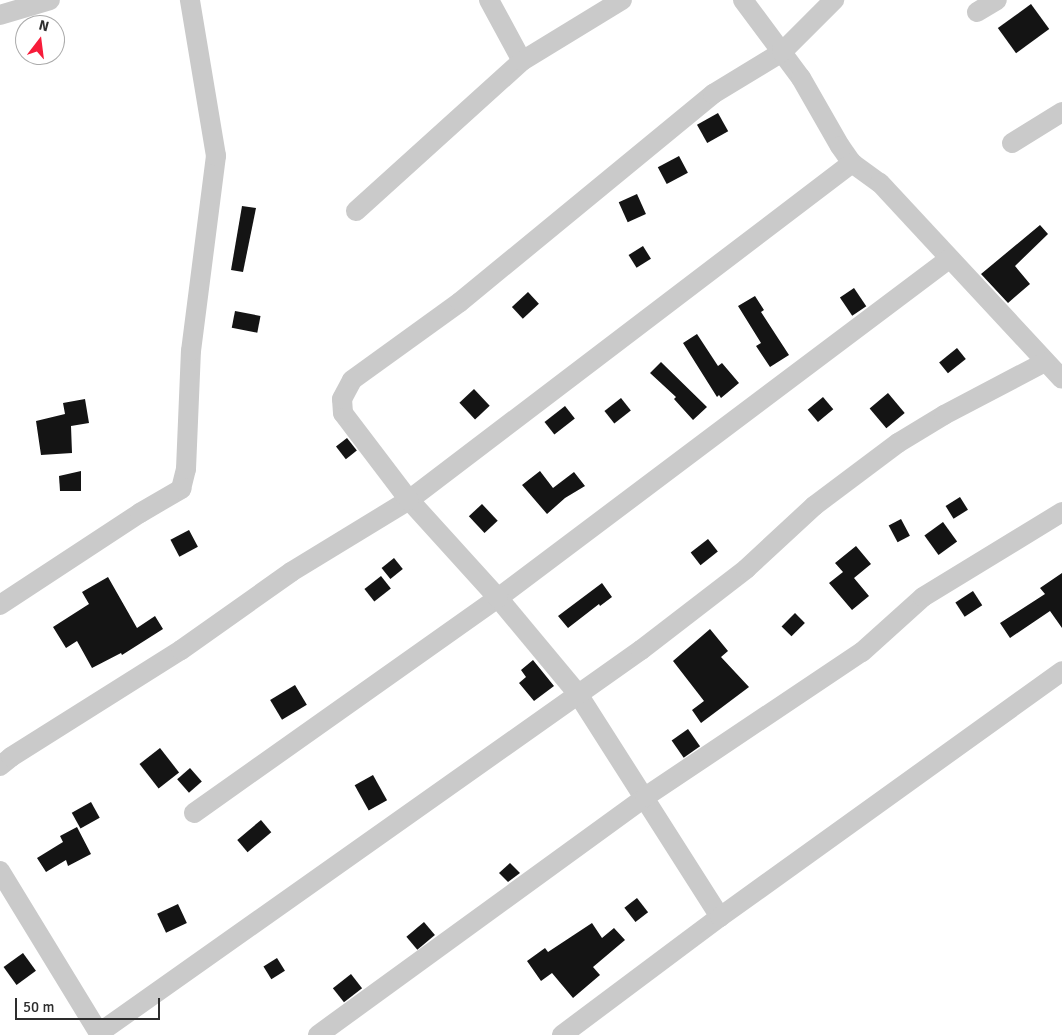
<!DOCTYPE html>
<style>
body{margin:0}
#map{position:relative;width:1062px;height:1035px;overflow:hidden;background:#fff;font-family:Signika,sans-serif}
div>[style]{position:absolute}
.building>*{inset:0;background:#141414;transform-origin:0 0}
.minor>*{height:20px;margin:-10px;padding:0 10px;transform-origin:10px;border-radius:10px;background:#cacaca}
span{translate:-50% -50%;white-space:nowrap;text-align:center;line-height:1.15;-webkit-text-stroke:5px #fff;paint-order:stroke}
.north{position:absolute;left:15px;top:15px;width:50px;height:50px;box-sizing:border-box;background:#fff;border:1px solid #ababab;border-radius:50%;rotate:15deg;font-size:14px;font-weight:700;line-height:20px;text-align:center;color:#2d2d2d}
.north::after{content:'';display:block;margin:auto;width:18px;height:22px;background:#f71c3a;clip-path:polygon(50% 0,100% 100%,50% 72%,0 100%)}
.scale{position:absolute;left:15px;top:998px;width:145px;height:22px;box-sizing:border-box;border:2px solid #2d2d2d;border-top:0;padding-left:6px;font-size:15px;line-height:18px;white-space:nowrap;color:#2d2d2d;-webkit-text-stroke:4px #fff;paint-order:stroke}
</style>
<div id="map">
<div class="building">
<i style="left:1031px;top:4px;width:31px;height:41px;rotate:54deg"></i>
<i style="left:718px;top:113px;width:21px;height:24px;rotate:61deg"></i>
<i style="left:679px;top:156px;width:19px;height:24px;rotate:62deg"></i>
<i style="left:637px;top:194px;width:22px;height:20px;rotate:66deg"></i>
<i style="clip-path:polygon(242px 206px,256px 208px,243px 272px,231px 270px)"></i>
<i style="clip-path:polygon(1040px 225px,1048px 234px,1015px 266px,1030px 284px,1008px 303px,981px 274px)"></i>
<i style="left:643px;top:246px;width:15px;height:17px;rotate:58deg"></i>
<i style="left:854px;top:288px;width:22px;height:17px;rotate:56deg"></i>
<i style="left:528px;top:292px;width:16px;height:22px;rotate:47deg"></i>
<i style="clip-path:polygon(755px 296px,764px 310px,761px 312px,789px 355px,770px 367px,756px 346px,761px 343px,738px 306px)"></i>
<i style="left:235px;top:311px;width:26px;height:17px;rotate:11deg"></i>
<i style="clip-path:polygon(697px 334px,718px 366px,722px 363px,739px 383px,721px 398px,719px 395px,717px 397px,683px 343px)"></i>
<i style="left:957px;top:348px;width:14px;height:23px;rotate:51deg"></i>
<i style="clip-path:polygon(661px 362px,707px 407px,693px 420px,674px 399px,676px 397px,650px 373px)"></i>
<i style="left:474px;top:389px;width:23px;height:20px;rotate:47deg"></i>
<i style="left:888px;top:393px;width:26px;height:24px;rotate:50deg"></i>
<i style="left:823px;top:397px;width:16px;height:20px;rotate:50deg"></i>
<i style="left:621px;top:398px;width:16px;height:21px;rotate:52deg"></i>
<i style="clip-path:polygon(85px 399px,89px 423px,71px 426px,72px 453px,41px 455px,36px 421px,65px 414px,63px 403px)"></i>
<i style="left:565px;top:406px;width:16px;height:26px;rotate:52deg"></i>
<i style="left:347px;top:438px;width:16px;height:14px;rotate:52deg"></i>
<i style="clip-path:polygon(81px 471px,81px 491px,60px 491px,59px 476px)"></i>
<i style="clip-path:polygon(540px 471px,553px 488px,574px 472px,585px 486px,565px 498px,547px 514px,522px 485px)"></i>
<i style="left:960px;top:497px;width:15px;height:17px;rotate:58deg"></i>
<i style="left:482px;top:504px;width:23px;height:18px;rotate:47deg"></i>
<i style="left:901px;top:519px;width:19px;height:14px;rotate:62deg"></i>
<i style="left:943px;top:522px;width:24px;height:23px;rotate:54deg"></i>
<i style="left:189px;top:530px;width:19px;height:21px;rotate:62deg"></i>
<i style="left:708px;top:539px;width:16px;height:22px;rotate:52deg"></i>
<i style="clip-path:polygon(856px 546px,871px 564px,854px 578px,869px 596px,852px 610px,829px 583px,843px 572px,835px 563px)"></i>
<i style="left:394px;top:558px;width:14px;height:16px;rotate:51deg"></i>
<i style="clip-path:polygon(1062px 573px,1062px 628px,1050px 611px,1010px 638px,1000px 623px,1045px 594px,1040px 588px)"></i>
<i style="left:381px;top:576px;width:16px;height:21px;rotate:52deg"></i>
<i style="clip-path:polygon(108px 577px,137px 628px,155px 616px,163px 629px,122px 655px,121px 653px,92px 668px,77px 641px,66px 648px,53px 627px,89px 604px,82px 592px)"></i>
<i style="clip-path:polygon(602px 583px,612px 597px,600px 606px,599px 604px,568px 628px,558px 616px)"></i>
<i style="left:973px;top:591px;width:17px;height:21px;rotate:57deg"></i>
<i style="left:795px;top:613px;width:14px;height:19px;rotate:45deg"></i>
<i style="clip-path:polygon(710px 629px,728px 651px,721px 657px,749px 687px,701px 723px,692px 710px,704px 701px,673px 661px)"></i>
<i style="clip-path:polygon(533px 660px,554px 686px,534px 701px,519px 683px,526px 677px,521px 670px)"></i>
<i style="left:295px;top:685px;width:23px;height:29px;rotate:59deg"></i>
<i style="left:688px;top:729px;width:21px;height:20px;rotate:55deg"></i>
<i style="left:160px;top:748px;width:31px;height:26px;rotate:52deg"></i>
<i style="left:190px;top:768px;width:18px;height:17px;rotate:49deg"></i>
<i style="left:373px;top:775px;width:29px;height:21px;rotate:61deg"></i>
<i style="left:91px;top:802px;width:18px;height:22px;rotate:61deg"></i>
<i style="left:261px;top:820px;width:16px;height:31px;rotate:50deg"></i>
<i style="clip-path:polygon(77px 827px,91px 854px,68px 866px,66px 860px,46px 872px,37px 858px,63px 842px,60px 836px)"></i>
<i style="clip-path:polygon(510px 863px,520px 873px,508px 882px,499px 873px)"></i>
<i style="left:637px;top:898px;width:18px;height:16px;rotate:52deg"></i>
<i style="left:178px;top:904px;width:21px;height:23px;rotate:65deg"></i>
<i style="left:424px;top:922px;width:17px;height:23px;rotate:50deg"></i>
<i style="clip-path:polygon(592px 923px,602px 938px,614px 928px,625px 940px,593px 967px,600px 975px,573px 998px,552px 973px,541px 981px,527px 961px,545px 948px,548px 952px)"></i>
<i style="left:23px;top:953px;width:22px;height:24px;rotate:54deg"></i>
<i style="left:277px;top:958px;width:15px;height:16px;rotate:58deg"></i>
<i style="left:351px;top:974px;width:18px;height:23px;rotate:52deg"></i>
</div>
<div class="minor">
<i style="left:489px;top:0;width:69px;rotate:61.6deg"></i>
<i style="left:743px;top:0;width:97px;rotate:53.4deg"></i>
<i style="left:801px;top:78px;width:78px;rotate:60.2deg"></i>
<i style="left:840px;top:146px;width:21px;rotate:55deg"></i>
<i style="left:852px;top:163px;width:34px;rotate:36deg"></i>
<i style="left:880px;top:183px;width:267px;rotate:47.1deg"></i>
<i style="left:977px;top:12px;width:23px;rotate:-31deg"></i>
<i style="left:0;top:15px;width:52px;rotate:-16.7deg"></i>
<i style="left:1012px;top:143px;width:59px;rotate:-31.8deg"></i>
<i style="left:356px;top:211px;width:224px;rotate:-42.1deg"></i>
<i style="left:522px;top:61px;width:117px;rotate:-31.4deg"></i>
<i style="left:0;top:605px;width:168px;rotate:-33.3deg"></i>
<i style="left:140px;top:513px;width:48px;rotate:-30.3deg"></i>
<i style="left:181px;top:489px;width:21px;rotate:-76deg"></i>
<i style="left:186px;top:469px;width:118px;rotate:-87.6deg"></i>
<i style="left:191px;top:351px;width:197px;rotate:-82.7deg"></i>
<i style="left:216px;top:156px;width:158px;rotate:-99.5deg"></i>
<i style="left:0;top:766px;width:14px;rotate:-39deg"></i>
<i style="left:11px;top:757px;width:201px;rotate:-32.2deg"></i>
<i style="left:181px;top:650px;width:135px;rotate:-35.3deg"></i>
<i style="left:291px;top:572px;width:138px;rotate:-31.4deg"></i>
<i style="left:409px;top:500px;width:557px;rotate:-37.26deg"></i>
<i style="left:194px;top:813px;width:372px;rotate:-35.3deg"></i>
<i style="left:498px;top:598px;width:564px;rotate:-36.93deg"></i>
<i style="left:0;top:871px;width:192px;rotate:58.6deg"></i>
<i style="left:720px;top:917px;width:264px;rotate:-122.5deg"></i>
<i style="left:578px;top:694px;width:125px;rotate:-129.8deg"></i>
<i style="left:498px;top:598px;width:132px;rotate:-132.2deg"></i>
<i style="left:409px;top:500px;width:109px;rotate:-127.2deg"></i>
<i style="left:343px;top:413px;width:14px;rotate:-94deg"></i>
<i style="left:342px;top:399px;width:21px;rotate:-62deg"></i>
<i style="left:352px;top:380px;width:133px;rotate:-35.8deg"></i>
<i style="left:460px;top:302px;width:328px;rotate:-39.4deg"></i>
<i style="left:713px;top:94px;width:81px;rotate:-31.3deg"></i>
<i style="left:782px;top:52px;width:74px;rotate:-45deg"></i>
<i style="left:99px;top:1033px;width:664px;rotate:-35.25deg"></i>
<i style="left:641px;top:650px;width:133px;rotate:-37.6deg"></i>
<i style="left:746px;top:569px;width:93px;rotate:-42.8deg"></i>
<i style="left:814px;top:506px;width:105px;rotate:-36.9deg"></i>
<i style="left:898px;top:443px;width:54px;rotate:-31.3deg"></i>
<i style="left:944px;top:415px;width:114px;rotate:-27.7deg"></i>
<i style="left:318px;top:1035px;width:404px;rotate:-36deg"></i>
<i style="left:645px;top:797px;width:261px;rotate:-33.8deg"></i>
<i style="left:862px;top:652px;width:82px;rotate:-42deg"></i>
<i style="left:923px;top:597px;width:163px;rotate:-31.4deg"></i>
<i style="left:562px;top:1035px;width:197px;rotate:-36.8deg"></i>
<i style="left:720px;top:917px;width:421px;rotate:-35.7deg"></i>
</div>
<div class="north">N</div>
<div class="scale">50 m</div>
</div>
